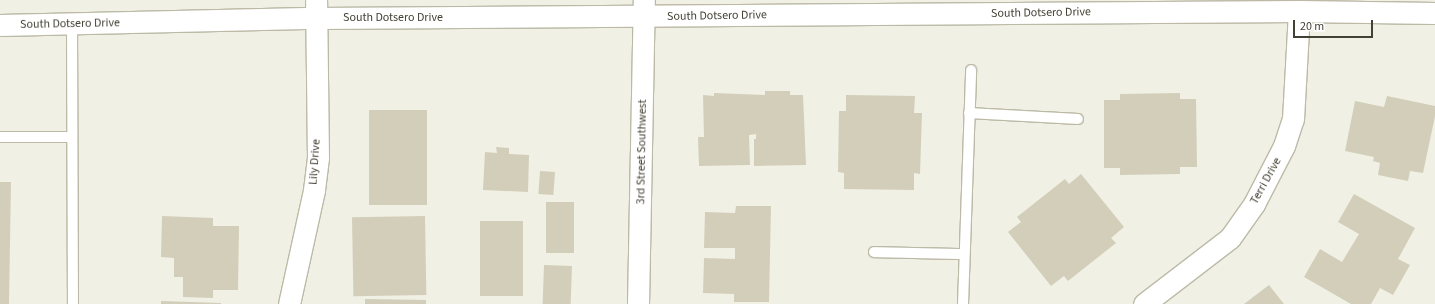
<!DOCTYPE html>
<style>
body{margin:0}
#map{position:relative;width:1435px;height:304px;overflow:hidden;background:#f1f0e4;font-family:"Source Sans 3",sans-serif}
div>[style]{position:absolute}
.building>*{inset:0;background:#d2ceba;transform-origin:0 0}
.roads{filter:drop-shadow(1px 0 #bcbaa7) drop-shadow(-1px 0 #bcbaa7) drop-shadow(0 1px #bcbaa7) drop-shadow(0 -1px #bcbaa7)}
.lane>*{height:10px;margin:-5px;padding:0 5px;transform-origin:5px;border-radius:5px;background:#fff}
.street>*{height:21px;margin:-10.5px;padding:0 10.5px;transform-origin:10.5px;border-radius:10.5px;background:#fff}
span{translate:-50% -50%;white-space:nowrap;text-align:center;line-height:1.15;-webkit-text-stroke:3px #fff;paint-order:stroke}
.street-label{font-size:12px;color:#434134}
.scale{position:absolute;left:1293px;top:20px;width:80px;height:18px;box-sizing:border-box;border:2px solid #434134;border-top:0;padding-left:5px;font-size:12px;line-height:14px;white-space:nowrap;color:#434134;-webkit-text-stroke:3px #fff;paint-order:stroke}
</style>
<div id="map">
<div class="building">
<i style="clip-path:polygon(765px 91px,790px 91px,790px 95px,803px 95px,806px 165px,754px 166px,754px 139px,756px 139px,756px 134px,749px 135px,750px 165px,699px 166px,698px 137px,704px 137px,703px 95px,714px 96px,714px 93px,765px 95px)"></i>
<i style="clip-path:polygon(1180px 93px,1180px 99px,1196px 99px,1197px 167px,1180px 167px,1180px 174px,1120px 175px,1120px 168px,1104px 168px,1104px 100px,1120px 100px,1120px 94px)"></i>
<i style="clip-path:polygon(846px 95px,915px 96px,914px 113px,922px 113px,920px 174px,914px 173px,914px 190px,844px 189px,844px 173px,838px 172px,839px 111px,846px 111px)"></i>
<i style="clip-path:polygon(1387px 96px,1435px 106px,1435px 116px,1423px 173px,1410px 171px,1408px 181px,1378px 175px,1380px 163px,1373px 161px,1374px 157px,1345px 151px,1355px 101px,1384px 107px)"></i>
<i style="left:369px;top:110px;width:58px;height:95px"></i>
<i style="clip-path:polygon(496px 147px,509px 148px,509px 154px,529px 155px,528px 192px,483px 190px,485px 152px,497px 153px)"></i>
<i style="left:540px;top:171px;width:15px;height:23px;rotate:4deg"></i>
<i style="clip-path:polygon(1081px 174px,1124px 227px,1111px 238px,1116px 243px,1068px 281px,1064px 276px,1051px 286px,1008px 232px,1021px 222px,1017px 217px,1065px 179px,1069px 184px)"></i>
<i style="clip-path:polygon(0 182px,11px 182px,9px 304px,0 304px)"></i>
<i style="clip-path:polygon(1354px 194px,1415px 228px,1398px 259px,1410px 265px,1393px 295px,1380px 288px,1371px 304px,1351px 304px,1304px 277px,1320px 249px,1342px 262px,1359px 234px,1338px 222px)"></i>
<i style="left:546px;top:202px;width:28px;height:51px"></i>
<i style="clip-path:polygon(736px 206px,771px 206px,769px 302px,734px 302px,734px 294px,703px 293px,704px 258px,735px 259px,735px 248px,704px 248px,705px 212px,735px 213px)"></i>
<i style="clip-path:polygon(162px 216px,213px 218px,213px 226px,239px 226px,238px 290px,213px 290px,213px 298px,183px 297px,183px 277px,174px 277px,174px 258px,161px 257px)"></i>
<i style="left:425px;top:216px;width:79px;height:73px;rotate:89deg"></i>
<i style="left:480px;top:221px;width:43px;height:75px"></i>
<i style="left:544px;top:265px;width:28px;height:39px;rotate:2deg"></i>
<i style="clip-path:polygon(1269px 285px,1284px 304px,1244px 304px)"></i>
<i style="clip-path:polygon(365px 299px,426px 300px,426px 304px,365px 304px)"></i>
<i style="clip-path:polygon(161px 301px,221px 303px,221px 304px,161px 304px)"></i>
</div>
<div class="roads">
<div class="lane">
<i style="left:72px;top:24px;width:280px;rotate:89.8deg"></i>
<i style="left:969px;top:113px;width:109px;rotate:3.2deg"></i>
<i style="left:0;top:137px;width:72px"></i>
<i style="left:874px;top:252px;width:90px;rotate:1.3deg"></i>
<i style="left:963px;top:304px;width:234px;rotate:-88deg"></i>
</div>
<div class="street">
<i style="left:0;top:25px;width:316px;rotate:-1.3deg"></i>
<i style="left:316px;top:18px;width:983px;rotate:-0.41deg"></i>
<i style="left:1299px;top:11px;width:136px;rotate:0.8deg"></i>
<i style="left:289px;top:304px;width:117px;rotate:-77.6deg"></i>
<i style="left:314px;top:190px;width:32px;rotate:-83deg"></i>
<i style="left:318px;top:158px;width:158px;rotate:-90.7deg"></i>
<i style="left:638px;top:304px;width:304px;rotate:-88.9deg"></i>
<i style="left:1144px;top:304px;width:108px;rotate:-37.5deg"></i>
<i style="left:1230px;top:238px;width:42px;rotate:-54.8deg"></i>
<i style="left:1254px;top:204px;width:65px;rotate:-62.7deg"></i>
<i style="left:1284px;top:146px;width:28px;rotate:-72deg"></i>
<i style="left:1293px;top:119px;width:108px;rotate:-86.8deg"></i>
</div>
</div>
<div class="street-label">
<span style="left:1041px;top:13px;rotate:-1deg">South Dotsero Drive</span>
<span style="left:717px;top:16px;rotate:-1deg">South Dotsero Drive</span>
<span style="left:393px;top:18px">South Dotsero Drive</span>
<span style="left:70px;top:24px;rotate:-1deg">South Dotsero Drive</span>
<span style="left:642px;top:152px;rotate:-89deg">3rd Street Southwest</span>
<span style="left:315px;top:162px;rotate:-86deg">Lily Drive</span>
<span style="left:1266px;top:181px;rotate:-61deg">Terri Drive</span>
</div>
<div class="scale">20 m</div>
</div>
